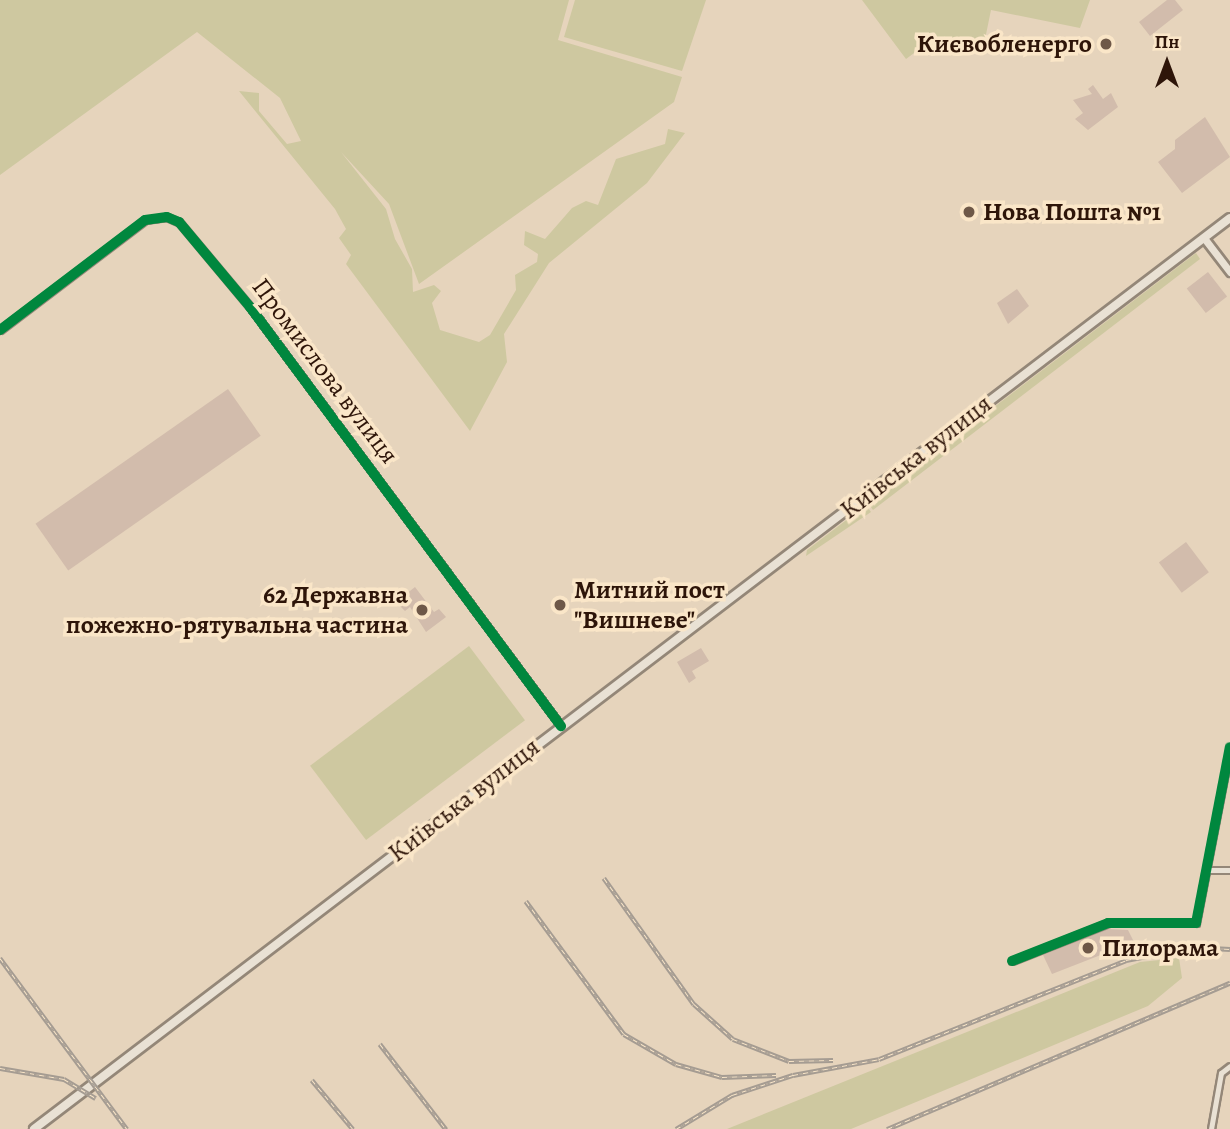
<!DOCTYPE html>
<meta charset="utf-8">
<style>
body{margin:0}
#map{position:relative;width:1230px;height:1129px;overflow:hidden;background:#e6d4bc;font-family:Alegreya,serif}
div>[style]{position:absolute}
.green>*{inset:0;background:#cec8a0;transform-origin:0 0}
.building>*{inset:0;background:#d2bcac;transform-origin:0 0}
.roads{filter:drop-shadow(2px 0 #948778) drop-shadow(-2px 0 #948778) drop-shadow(0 2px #948778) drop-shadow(0 -2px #948778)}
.minor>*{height:5px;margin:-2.5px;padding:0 2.5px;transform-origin:2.5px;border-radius:2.5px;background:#e9e1d4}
.tertiary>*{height:7px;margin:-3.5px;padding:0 3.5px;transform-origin:3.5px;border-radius:3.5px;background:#e9e1d4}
.secondary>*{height:8px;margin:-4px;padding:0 4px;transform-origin:4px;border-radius:4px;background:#e9e1d4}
.rail>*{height:4.5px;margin-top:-2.25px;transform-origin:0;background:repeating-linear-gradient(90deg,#fae6c8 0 5px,#a59c92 0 10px);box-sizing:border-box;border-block:2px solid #a59c92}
.cycleway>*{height:10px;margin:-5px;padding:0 5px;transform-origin:5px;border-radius:5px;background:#00873e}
.dots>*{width:19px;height:19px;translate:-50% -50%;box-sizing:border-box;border:4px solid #fae6c8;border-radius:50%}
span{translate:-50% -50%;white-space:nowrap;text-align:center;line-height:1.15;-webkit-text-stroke:7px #fae6c8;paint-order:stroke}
.poi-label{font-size:26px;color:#2e1509;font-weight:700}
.right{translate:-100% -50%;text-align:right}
.left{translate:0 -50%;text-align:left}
.street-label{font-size:26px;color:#2e1509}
.north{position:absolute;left:1132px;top:28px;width:70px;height:70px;-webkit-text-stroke:5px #fae6c8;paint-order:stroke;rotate:0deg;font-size:19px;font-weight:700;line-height:28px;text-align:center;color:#2e1509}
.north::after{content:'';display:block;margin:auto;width:24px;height:32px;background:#2e1509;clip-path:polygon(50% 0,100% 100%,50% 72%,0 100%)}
</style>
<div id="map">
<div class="green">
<i style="clip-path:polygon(0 0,569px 0,558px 40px,682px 77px,674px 102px,419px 284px,389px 204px,341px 152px,386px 209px,395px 239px,412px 269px,413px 292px,434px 285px,441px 291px,432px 303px,440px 330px,479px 342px,490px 335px,516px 290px,515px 275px,537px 262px,538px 254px,524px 245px,525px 231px,545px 239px,572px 208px,586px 201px,598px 205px,616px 159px,665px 144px,668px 129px,685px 133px,647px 183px,549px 263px,504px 334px,507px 362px,470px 431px,346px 264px,351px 255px,339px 238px,346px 229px,335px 209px,239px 91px,259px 93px,259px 111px,287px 144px,301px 141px,280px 98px,197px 32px,0 175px)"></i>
<i style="clip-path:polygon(575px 0,706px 0,682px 71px,564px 37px)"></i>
<i style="clip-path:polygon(862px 0,1090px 0,1080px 28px,991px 10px,983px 49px,933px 39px,906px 59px)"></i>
<i style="clip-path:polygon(1196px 253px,1200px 259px,873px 510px,868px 503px)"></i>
<i style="clip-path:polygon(866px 505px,871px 512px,806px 556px,807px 550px)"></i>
<i style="left:469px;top:646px;width:93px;height:199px;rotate:53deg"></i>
<i style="clip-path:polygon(1179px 958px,1182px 978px,1148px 1006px,851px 1129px,727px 1129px,1140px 962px)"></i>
</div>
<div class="building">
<i style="clip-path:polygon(1167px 0,1175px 0,1183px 10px,1150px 36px,1139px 22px)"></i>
<i style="clip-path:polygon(1093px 85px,1103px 99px,1111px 93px,1118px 107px,1088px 130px,1075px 119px,1083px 113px,1073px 100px,1092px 94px,1088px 89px)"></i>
<i style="clip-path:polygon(1205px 117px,1230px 157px,1182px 193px,1158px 162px,1175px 149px,1175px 140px)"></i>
<i style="left:1208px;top:272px;width:31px;height:27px;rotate:52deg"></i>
<i style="clip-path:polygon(1017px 289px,1029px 306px,1008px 324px,997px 303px)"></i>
<i style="left:228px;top:389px;width:57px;height:235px;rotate:55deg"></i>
<i style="left:1186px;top:542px;width:38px;height:34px;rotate:53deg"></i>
<i style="clip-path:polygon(415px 587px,434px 612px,439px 609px,446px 617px,426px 632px,410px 607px,405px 611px,396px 602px)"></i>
<i style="clip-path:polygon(701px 648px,709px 661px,692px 671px,696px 678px,689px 683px,677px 662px)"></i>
<i style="clip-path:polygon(1108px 929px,1128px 930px,1134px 942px,1052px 974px,1043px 955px)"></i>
</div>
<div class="roads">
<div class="minor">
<i style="left:0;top:330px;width:182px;rotate:-37.2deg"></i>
<i style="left:145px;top:220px;width:22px;rotate:-8deg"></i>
<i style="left:167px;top:217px;width:13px;rotate:23deg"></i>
<i style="left:179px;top:222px;width:111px;rotate:50.1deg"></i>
<i style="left:250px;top:307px;width:522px;rotate:53.42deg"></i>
<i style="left:1207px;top:870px;width:23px"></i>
<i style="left:1012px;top:961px;width:103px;rotate:-21.6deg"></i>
<i style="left:1108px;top:923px;width:88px"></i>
<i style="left:1196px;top:923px;width:179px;rotate:-79.1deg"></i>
<i style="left:1211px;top:1129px;width:57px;rotate:-79.9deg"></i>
<i style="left:1221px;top:1073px;width:11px;rotate:-38deg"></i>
</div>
<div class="tertiary">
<i style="left:1204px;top:238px;width:43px;rotate:52.6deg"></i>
</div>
<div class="secondary">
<i style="left:34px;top:1129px;width:1503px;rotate:-37.3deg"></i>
</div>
</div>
<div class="rail">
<i style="left:604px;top:878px;width:155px;rotate:54.5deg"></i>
<i style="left:694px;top:1004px;width:52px;rotate:41.9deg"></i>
<i style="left:733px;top:1039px;width:60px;rotate:21.4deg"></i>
<i style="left:789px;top:1061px;width:44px;rotate:-1.3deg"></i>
<i style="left:526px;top:901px;width:165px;rotate:53.6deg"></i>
<i style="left:624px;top:1034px;width:60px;rotate:30deg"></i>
<i style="left:676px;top:1064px;width:48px;rotate:15.8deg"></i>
<i style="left:722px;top:1077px;width:54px;rotate:-2.1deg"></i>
<i style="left:0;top:958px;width:213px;rotate:53.4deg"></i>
<i style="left:380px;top:1044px;width:108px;rotate:52.2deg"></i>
<i style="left:0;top:1068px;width:65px;rotate:9.8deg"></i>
<i style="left:64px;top:1079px;width:37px;rotate:31deg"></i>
<i style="left:312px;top:1080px;width:64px;rotate:50.1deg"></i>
<i style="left:676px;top:1129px;width:66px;rotate:-31.3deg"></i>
<i style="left:732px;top:1095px;width:64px;rotate:-18.2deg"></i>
<i style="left:793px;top:1075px;width:87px;rotate:-10.5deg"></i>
<i style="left:879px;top:1059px;width:266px;rotate:-21.8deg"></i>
<i style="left:1126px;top:960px;width:69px;rotate:-10.8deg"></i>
<i style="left:1194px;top:947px;width:36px;rotate:3deg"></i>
<i style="left:887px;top:1129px;width:373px;rotate:-23.1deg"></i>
</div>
<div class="cycleway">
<i style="left:0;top:330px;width:182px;rotate:-37.2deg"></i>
<i style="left:145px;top:220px;width:22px;rotate:-8deg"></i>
<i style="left:167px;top:217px;width:13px;rotate:23deg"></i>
<i style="left:179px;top:222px;width:111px;rotate:50.1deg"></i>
<i style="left:250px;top:307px;width:522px;rotate:53.42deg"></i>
<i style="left:1012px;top:961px;width:103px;rotate:-21.6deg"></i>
<i style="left:1108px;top:923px;width:88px"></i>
<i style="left:1196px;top:923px;width:179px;rotate:-79.1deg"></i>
</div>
<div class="dots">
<i style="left:1106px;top:44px;background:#6e5848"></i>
<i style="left:969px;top:212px;background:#6e5848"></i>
<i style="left:560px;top:605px;background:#6e5848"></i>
<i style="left:422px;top:610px;background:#6e5848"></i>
<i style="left:1088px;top:948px;background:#6e5848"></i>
</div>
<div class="poi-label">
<span class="right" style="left:1092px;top:44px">Києвобленерго</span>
<span class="left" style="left:983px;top:212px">Нова Пошта №1</span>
<span class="left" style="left:574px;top:605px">Митний пост<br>"Вишневе"</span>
<span class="right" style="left:408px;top:610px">62 Державна<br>пожежно-рятувальна частина</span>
<span class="left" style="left:1102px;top:948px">Пилорама</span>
</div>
<div class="street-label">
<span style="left:325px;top:371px;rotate:53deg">Промислова вулиця</span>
<span style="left:916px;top:457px;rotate:-38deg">Київська вулиця</span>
<span style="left:464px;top:800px;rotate:-38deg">Київська вулиця</span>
</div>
<div class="north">Пн</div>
</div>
